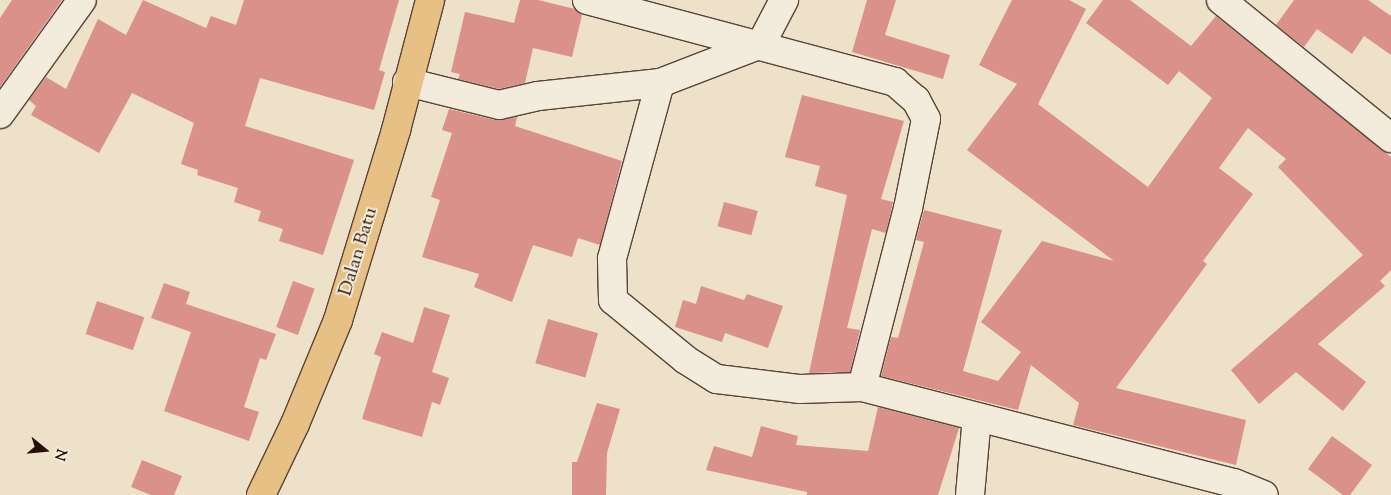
<!DOCTYPE html>
<style>
body{margin:0}
#map{position:relative;width:1391px;height:495px;overflow:hidden;background:#ede1c9;font-family:"Sorts Mill Goudy",serif}
div>[style]{position:absolute}
.building>*{inset:0;background:#da9189;transform-origin:0 0}
.roads{filter:drop-shadow(1px 0 #594437) drop-shadow(-1px 0 #594437) drop-shadow(0 1px #594437) drop-shadow(0 -1px #594437)}
.minor>*{height:28px;margin:-14px;padding:0 14px;transform-origin:14px;border-radius:14px;background:#f3ecdc}
.primary>*{height:28px;margin:-14px;padding:0 14px;transform-origin:14px;border-radius:14px;background:#e6c084}
span{translate:-50% -50%;white-space:nowrap;text-align:center;line-height:1.15;-webkit-text-stroke:4px #f3ecdc;paint-order:stroke}
.street-label{font-size:19px;color:#280f06}
.north{position:absolute;left:20px;top:425px;width:50px;height:50px;-webkit-text-stroke:4px #f3ecdc;paint-order:stroke;rotate:107deg;font-size:14px;font-weight:700;line-height:20px;text-align:center;color:#280f06}
.north::after{content:'';display:block;margin:auto;width:18px;height:22px;background:#280f06;clip-path:polygon(50% 0,100% 100%,50% 72%,0 100%)}
</style>
<div id="map">
<div class="building">
<i style="clip-path:polygon(12px 0,62px 0,0 87px,0 18px)"></i>
<i style="clip-path:polygon(143px 0,206px 28px,211px 16px,236px 25px,244px 0,399px 0,379px 70px,385px 72px,374px 110px,260px 78px,245px 126px,354px 160px,323px 255px,279px 241px,283px 229px,258px 221px,261px 211px,234px 202px,238px 188px,197px 175px,198px 170px,181px 164px,194px 123px,132px 93px,99px 153px,31px 115px,36px 106px,29px 100px,46px 77px,66px 89px,98px 19px,126px 35px)"></i>
<i style="clip-path:polygon(520px 0,538px 0,575px 9px,582px 15px,572px 57px,533px 48px,525px 83px,499px 89px,458px 79px,460px 74px,451px 72px,465px 12px,514px 23px)"></i>
<i style="clip-path:polygon(867px 0,896px 0,885px 35px,950px 55px,943px 79px,852px 52px)"></i>
<i style="clip-path:polygon(1012px 0,1069px 0,1086px 9px,1038px 104px,1148px 187px,1212px 98px,1179px 71px,1168px 85px,1086px 23px,1103px 0,1130px 0,1191px 46px,1216px 16px,1391px 157px,1391px 270px,1380px 281px,1385px 286px,1318px 344px,1366px 382px,1343px 411px,1296px 372px,1259px 404px,1231px 370px,1363px 255px,1278px 167px,1286px 159px,1248px 128px,1219px 168px,1253px 194px,1203px 261px,1207px 264px,1116px 388px,1246px 420px,1236px 465px,1073px 425px,1079px 403px,1031px 365px,1018px 410px,881px 376px,891px 337px,898px 338px,924px 242px,916px 240px,924px 210px,1002px 230px,963px 371px,998px 381px,1021px 352px,981px 322px,1042px 241px,1114px 261px,967px 150px,1017px 84px,979px 65px)"></i>
<i style="clip-path:polygon(1294px 0,1368px 0,1391px 16px,1391px 55px,1364px 36px,1352px 54px,1317px 29px,1304px 47px,1276px 25px)"></i>
<i style="clip-path:polygon(802px 95px,904px 121px,881px 199px,893px 202px,886px 233px,872px 229px,847px 328px,860px 330px,850px 372px,809px 373px,847px 195px,815px 186px,820px 166px,785px 157px)"></i>
<i style="clip-path:polygon(449px 109px,495px 120px,517px 117px,515px 126px,622px 161px,600px 245px,578px 238px,572px 257px,533px 245px,512px 302px,474px 287px,479px 274px,422px 257px,440px 200px,431px 197px,452px 133px,442px 130px)"></i>
<i style="left:724px;top:202px;width:35px;height:25px;rotate:15deg"></i>
<i style="left:293px;top:281px;width:23px;height:49px;rotate:20deg"></i>
<i style="clip-path:polygon(164px 283px,190px 292px,186px 304px,276px 334px,266px 360px,260px 358px,244px 407px,259px 412px,249px 441px,164px 411px,191px 332px,151px 318px)"></i>
<i style="clip-path:polygon(701px 286px,744px 300px,747px 294px,783px 306px,768px 348px,725px 333px,722px 342px,675px 327px,683px 300px,696px 304px)"></i>
<i style="left:97px;top:301px;width:50px;height:35px;rotate:19deg"></i>
<i style="clip-path:polygon(424px 307px,450px 315px,432px 372px,449px 378px,440px 405px,432px 402px,422px 437px,362px 419px,381px 357px,374px 354px,382px 332px,413px 343px)"></i>
<i style="left:548px;top:319px;width:52px;height:46px;rotate:16deg"></i>
<i style="clip-path:polygon(597px 403px,620px 409px,607px 453px,606px 495px,572px 495px,572px 462px,577px 462px)"></i>
<i style="clip-path:polygon(878px 407px,959px 428px,938px 495px,807px 495px,807px 492px,706px 470px,714px 446px,752px 457px,761px 426px,798px 436px,796px 445px,868px 451px)"></i>
<i style="clip-path:polygon(1332px 436px,1372px 465px,1350px 495px,1343px 495px,1308px 469px)"></i>
<i style="clip-path:polygon(142px 460px,182px 476px,174px 495px,151px 495px,131px 487px)"></i>
</div>
<div class="roads">
<div class="minor">
<i style="left:587px;top:0;width:319px;rotate:14.9deg"></i>
<i style="left:895px;top:82px;width:28px;rotate:41deg"></i>
<i style="left:916px;top:100px;width:21px;rotate:62deg"></i>
<i style="left:926px;top:119px;width:91px;rotate:101.4deg"></i>
<i style="left:908px;top:208px;width:185px;rotate:104.4deg"></i>
<i style="left:862px;top:387px;width:384px;rotate:14.5deg"></i>
<i style="left:1234px;top:483px;width:32px;rotate:22deg"></i>
<i style="left:1221px;top:0;width:219px;rotate:39.1deg"></i>
<i style="left:407px;top:82px;width:95px;rotate:14deg"></i>
<i style="left:499px;top:105px;width:40px;rotate:-13deg"></i>
<i style="left:538px;top:96px;width:123px;rotate:-6.1deg"></i>
<i style="left:660px;top:83px;width:108px;rotate:-21.1deg"></i>
<i style="left:761px;top:44px;width:50px;rotate:-62.4deg"></i>
<i style="left:660px;top:83px;width:182px;rotate:105.3deg"></i>
<i style="left:612px;top:259px;width:41px;rotate:88.6deg"></i>
<i style="left:613px;top:300px;width:94px;rotate:39.4deg"></i>
<i style="left:686px;top:360px;width:36px;rotate:32deg"></i>
<i style="left:717px;top:379px;width:84px;rotate:6.9deg"></i>
<i style="left:800px;top:389px;width:62px;rotate:-1.8deg"></i>
<i style="left:0;top:114px;width:140px;rotate:-54.3deg"></i>
<i style="left:970px;top:495px;width:78px;rotate:-84.9deg"></i>
</div>
<div class="primary">
<i style="left:261px;top:495px;width:79px;rotate:-64.4deg"></i>
<i style="left:295px;top:424px;width:113px;rotate:-67.5deg"></i>
<i style="left:338px;top:320px;width:199px;rotate:-73deg"></i>
<i style="left:396px;top:130px;width:134px;rotate:-75.3deg"></i>
</div>
</div>
<div class="street-label">
<span style="left:359px;top:252px;rotate:-73deg">Dalan Batu</span>
</div>
<div class="north">N</div>
</div>
